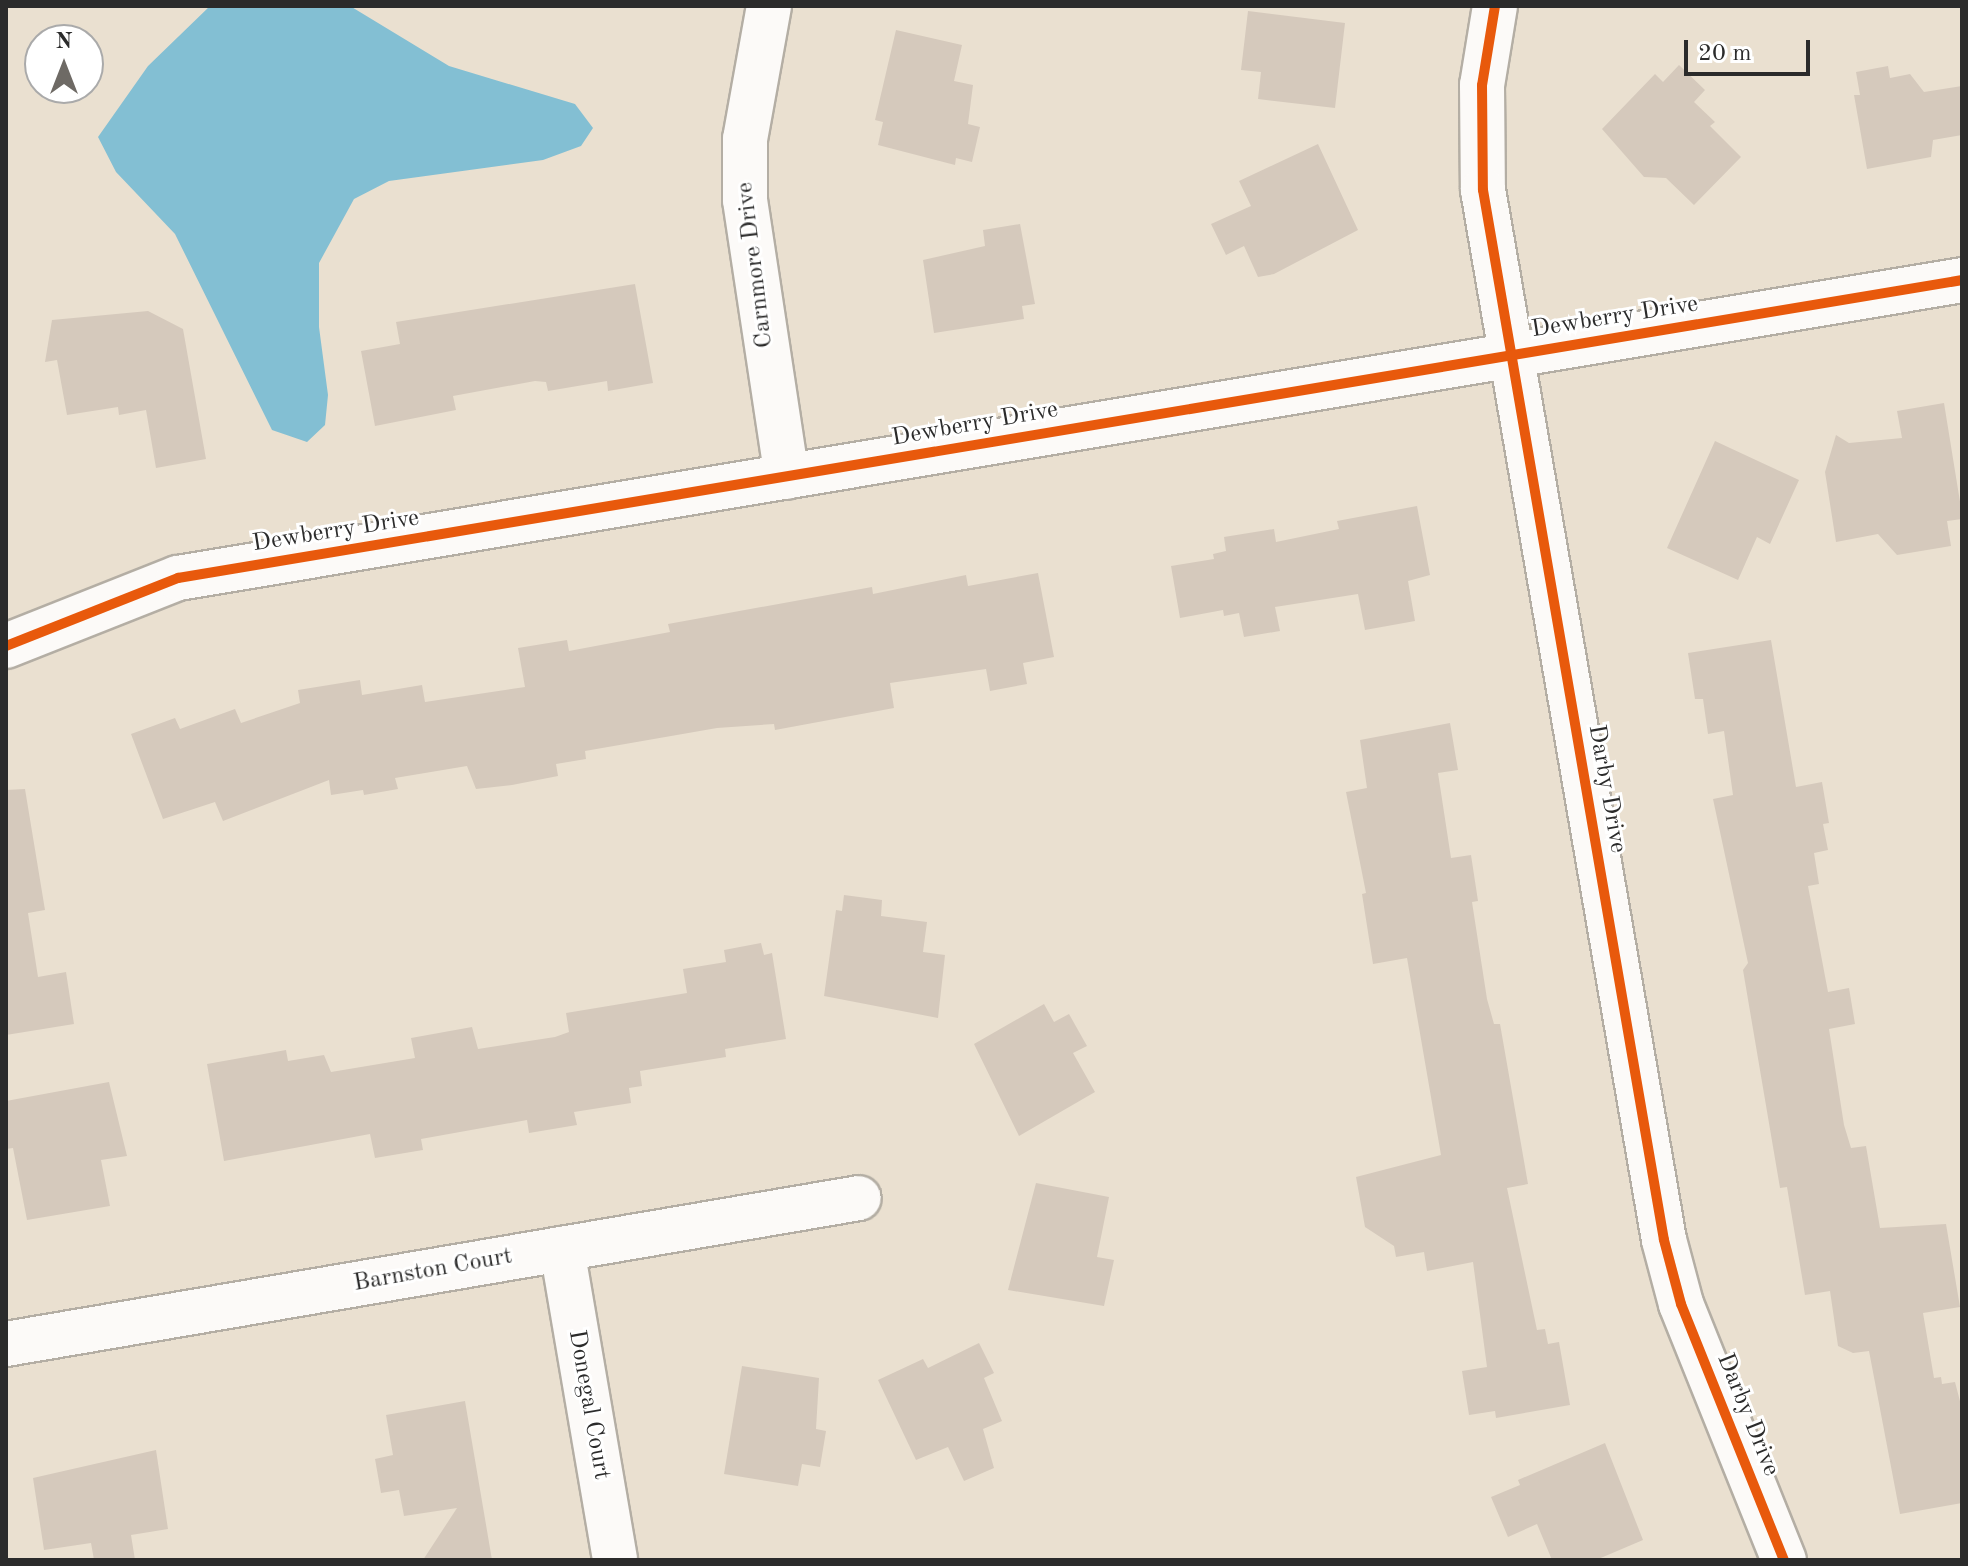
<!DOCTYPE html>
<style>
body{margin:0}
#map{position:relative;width:1968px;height:1566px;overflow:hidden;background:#eae0d0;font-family:"Old Standard TT",serif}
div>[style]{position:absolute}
.water>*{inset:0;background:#83bfd3}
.building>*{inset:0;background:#d5c9bc}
.roads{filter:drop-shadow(2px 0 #b4aea4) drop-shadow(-2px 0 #b4aea4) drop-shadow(0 2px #b4aea4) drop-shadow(0 -2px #b4aea4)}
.minor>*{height:44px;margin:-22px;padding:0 22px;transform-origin:22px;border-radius:22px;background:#fcfaf8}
.cycleway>*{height:10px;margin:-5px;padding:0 5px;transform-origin:5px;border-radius:5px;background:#e8590c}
span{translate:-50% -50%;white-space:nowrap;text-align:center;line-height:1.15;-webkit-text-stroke:6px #fff;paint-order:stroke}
.street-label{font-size:24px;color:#2b2b2b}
.frame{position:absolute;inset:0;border:8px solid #2b2b2b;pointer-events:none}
.north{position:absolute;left:24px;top:24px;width:80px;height:80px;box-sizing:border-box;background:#fff;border:2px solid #aaa;border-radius:50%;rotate:0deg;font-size:22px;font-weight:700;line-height:32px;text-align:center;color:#2b2b2b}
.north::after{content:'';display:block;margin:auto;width:28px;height:36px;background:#6e6a65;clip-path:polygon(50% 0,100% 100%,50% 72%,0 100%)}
.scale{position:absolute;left:1684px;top:40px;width:126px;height:36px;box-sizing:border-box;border:4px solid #2b2b2b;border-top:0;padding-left:10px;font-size:24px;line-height:28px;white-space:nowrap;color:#2b2b2b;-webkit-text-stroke:6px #fff;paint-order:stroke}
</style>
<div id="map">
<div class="water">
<i style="clip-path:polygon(210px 6px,350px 6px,449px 66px,575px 104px,593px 128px,581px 146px,543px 160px,389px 181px,354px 199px,319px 263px,319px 327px,328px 395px,325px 425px,307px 442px,272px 430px,175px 234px,116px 172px,98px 137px,148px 66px)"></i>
</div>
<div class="building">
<i style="clip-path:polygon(1248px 11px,1345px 23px,1335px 108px,1258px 99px,1261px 72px,1241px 70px)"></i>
<i style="clip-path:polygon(896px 30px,962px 45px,954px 81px,973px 85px,968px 124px,980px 127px,972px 162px,956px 158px,955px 165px,878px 145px,883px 122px,875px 120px)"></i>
<i style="clip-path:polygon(1679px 65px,1705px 90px,1694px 102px,1715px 122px,1710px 126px,1741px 157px,1694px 205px,1666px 178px,1644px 177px,1602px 129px,1655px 74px,1663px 82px)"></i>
<i style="clip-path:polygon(1888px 66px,1890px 78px,1910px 74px,1924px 92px,1962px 86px,1962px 135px,1933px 140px,1931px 157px,1867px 169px,1854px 95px,1860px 95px,1856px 72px)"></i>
<i style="clip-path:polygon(1318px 144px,1358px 230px,1274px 274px,1258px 277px,1244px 246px,1226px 255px,1211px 224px,1251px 206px,1239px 181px)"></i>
<i style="clip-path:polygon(1020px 224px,1035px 304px,1022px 306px,1024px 319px,934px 333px,923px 260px,985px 246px,983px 230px)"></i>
<i style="clip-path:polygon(635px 284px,653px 383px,608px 391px,607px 381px,548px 391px,546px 382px,535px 381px,453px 396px,456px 410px,375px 426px,361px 351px,400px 344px,396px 322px)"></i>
<i style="clip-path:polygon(148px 311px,183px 329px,206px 459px,156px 468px,146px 410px,119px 415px,118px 407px,67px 415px,57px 360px,45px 362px,52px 320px)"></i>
<i style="clip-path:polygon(1944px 403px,1962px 514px,1962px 519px,1947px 521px,1951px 546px,1897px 555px,1878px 534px,1836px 542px,1825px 472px,1836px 435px,1849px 443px,1902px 438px,1897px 411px)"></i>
<i style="clip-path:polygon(1715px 441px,1799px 480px,1770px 544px,1757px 537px,1738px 580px,1667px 548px)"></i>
<i style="clip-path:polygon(1417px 506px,1430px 575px,1408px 581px,1415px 621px,1365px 630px,1358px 594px,1275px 607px,1280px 631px,1244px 637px,1239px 613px,1224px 616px,1223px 610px,1180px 618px,1171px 566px,1214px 559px,1213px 554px,1226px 551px,1224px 537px,1274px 529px,1276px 542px,1339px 529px,1337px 521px)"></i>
<i style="clip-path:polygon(1038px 573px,1054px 657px,1023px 663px,1027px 684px,990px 691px,986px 669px,890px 683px,894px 708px,775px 730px,774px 724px,717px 728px,585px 751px,586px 759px,556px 764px,558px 776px,512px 785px,476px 789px,467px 766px,395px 778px,398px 789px,364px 795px,363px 790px,331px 795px,329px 780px,223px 821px,215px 802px,163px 819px,131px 734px,175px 718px,180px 729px,235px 709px,241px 723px,300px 703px,298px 690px,360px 680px,362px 695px,422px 685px,425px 702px,525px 687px,518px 648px,567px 640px,569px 651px,670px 632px,668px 624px,872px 587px,873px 594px,966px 575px,968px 586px)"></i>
<i style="clip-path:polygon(1771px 640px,1796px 787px,1822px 782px,1829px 823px,1823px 824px,1828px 850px,1814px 853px,1819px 884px,1808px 886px,1828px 992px,1849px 988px,1855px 1024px,1829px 1029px,1844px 1125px,1851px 1148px,1866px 1146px,1880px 1228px,1946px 1224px,1960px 1307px,1923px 1313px,1934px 1378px,1941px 1377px,1942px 1384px,1955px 1382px,1962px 1409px,1962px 1503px,1900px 1514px,1869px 1351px,1853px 1353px,1838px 1346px,1830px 1291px,1805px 1295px,1787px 1187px,1780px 1188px,1743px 970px,1748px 963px,1713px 799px,1733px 795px,1724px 731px,1708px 734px,1703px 699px,1695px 699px,1688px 653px)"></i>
<i style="clip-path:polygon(1450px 723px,1458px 770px,1438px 773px,1451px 858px,1471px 855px,1478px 901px,1472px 902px,1487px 999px,1494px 1024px,1500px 1024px,1528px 1184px,1507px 1188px,1537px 1330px,1545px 1329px,1548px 1344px,1559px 1342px,1570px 1405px,1496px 1418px,1495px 1411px,1469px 1415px,1462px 1371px,1487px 1367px,1473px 1262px,1427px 1271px,1424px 1252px,1396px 1257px,1394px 1246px,1365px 1227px,1356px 1177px,1441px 1155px,1407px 958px,1373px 964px,1362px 894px,1366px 893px,1346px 792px,1367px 788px,1360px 740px)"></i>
<i style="clip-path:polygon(25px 789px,45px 910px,28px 913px,38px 977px,66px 972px,74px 1024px,6px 1035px,6px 790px)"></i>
<i style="clip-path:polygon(844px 895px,882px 900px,881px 916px,927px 922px,923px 952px,945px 955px,938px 1018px,824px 996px,836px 910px,842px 911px)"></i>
<i style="clip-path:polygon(761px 943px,764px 955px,772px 953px,786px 1039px,725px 1049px,726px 1057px,640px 1071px,642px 1086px,629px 1088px,631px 1103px,574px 1112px,577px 1125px,529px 1133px,527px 1120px,421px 1139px,423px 1150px,375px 1158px,370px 1134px,224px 1161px,207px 1064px,286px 1050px,288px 1061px,324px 1055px,331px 1072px,415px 1058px,411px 1038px,472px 1027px,478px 1049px,555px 1037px,569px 1032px,566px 1013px,687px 993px,683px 969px,726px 962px,724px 950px)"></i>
<i style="clip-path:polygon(1044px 1004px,1054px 1022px,1069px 1014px,1087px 1046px,1073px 1053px,1095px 1092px,1019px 1136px,974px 1044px)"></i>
<i style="clip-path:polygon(109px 1082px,127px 1156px,101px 1160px,110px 1206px,27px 1220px,13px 1148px,6px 1149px,6px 1101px)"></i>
<i style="clip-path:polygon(1036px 1183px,1109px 1197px,1097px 1257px,1114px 1260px,1104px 1306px,1008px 1290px)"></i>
<i style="clip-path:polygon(979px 1343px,994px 1373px,984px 1378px,1002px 1421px,983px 1429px,994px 1468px,964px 1481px,948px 1447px,916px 1460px,878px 1380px,923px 1359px,928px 1368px)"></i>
<i style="clip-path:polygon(742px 1366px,819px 1378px,816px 1429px,826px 1431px,820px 1467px,802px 1464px,798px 1486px,724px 1474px)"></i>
<i style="clip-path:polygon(465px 1401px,492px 1560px,423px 1560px,457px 1508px,404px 1516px,399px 1490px,381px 1493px,375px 1459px,393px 1455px,386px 1415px)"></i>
<i style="clip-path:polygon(1605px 1443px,1643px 1540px,1596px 1560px,1552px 1560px,1537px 1524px,1508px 1537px,1491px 1497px,1520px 1485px,1518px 1480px)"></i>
<i style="clip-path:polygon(156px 1450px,168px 1529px,131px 1535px,135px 1560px,94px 1560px,91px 1543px,44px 1550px,33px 1478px)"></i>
</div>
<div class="roads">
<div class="minor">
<i style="left:769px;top:6px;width:135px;rotate:100.2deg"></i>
<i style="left:745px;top:139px;width:61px;rotate:90deg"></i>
<i style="left:745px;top:200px;width:280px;rotate:81.4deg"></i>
<i style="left:1495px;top:6px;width:80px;rotate:99.3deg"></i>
<i style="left:1482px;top:85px;width:105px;rotate:89.5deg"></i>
<i style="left:1483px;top:190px;width:1065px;rotate:80.22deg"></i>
<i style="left:1664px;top:1240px;width:66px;rotate:75.1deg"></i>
<i style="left:1681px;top:1304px;width:276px;rotate:68.1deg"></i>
<i style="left:6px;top:646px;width:185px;rotate:-21.6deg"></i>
<i style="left:178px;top:578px;width:1809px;rotate:-9.48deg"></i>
<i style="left:562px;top:1249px;width:315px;rotate:80.3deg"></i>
<i style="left:6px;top:1344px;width:865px;rotate:-9.71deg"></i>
</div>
</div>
<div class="cycleway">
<i style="left:1495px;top:6px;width:80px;rotate:99.3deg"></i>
<i style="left:1482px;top:85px;width:105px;rotate:89.5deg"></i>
<i style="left:1483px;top:190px;width:1065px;rotate:80.22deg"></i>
<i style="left:1664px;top:1240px;width:66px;rotate:75.1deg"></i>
<i style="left:1681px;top:1304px;width:276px;rotate:68.1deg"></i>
<i style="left:6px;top:646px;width:185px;rotate:-21.6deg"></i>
<i style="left:178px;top:578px;width:1809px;rotate:-9.48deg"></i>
</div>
<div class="street-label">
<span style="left:756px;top:265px;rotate:-97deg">Carnmore Drive</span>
<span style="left:1615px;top:318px;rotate:-9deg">Dewberry Drive</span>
<span style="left:975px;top:425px;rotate:-10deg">Dewberry Drive</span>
<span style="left:336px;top:532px;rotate:-9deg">Dewberry Drive</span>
<span style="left:1606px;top:789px;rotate:80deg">Darby Drive</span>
<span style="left:433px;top:1271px;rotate:-10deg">Barnston Court</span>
<span style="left:588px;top:1405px;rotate:80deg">Donegal Court</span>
<span style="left:1747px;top:1415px;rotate:68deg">Darby Drive</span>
</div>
<div class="frame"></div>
<div class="north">N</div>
<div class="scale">20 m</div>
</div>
